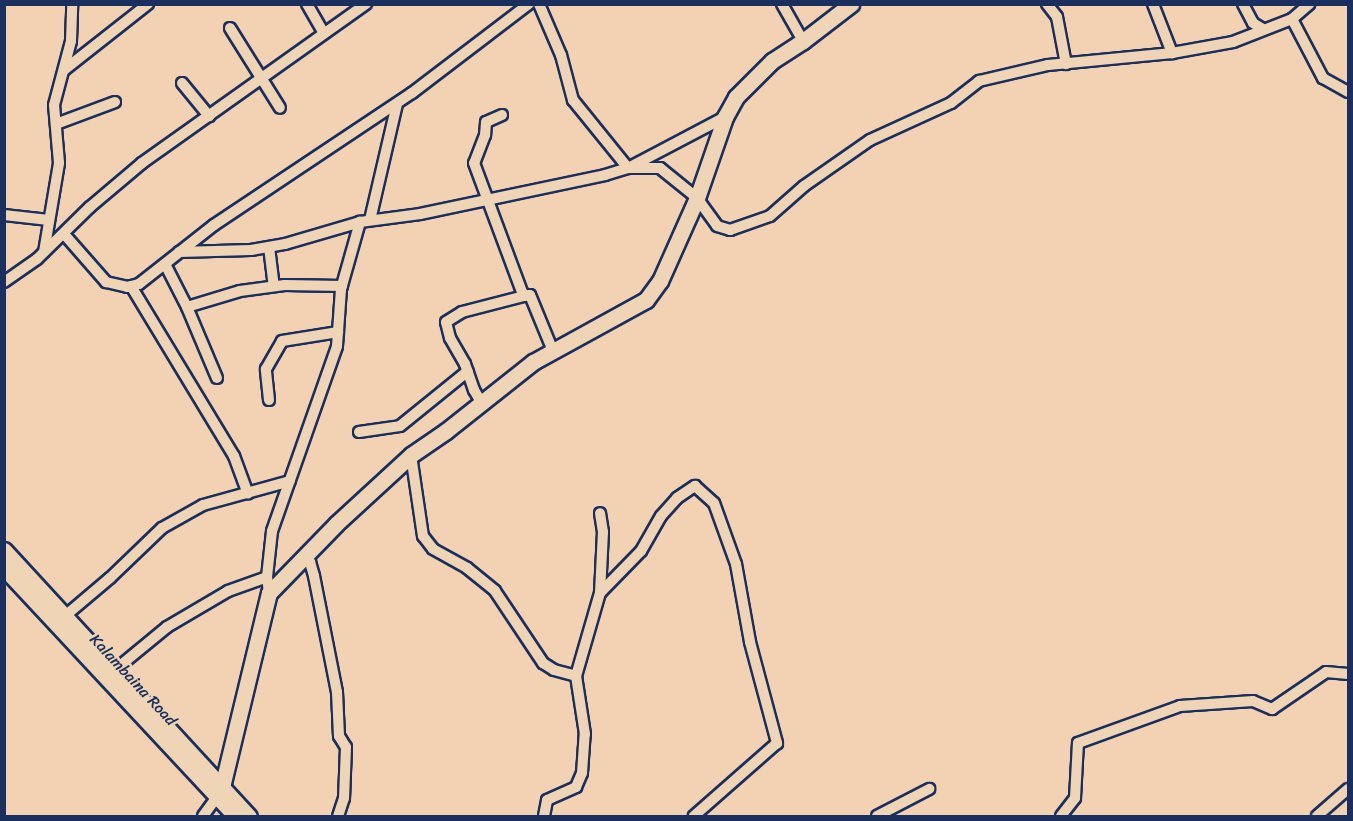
<!DOCTYPE html>
<style>
body{margin:0}
#map{position:relative;width:1353px;height:821px;overflow:hidden;background:#f3d1b3;font-family:Sriracha,sans-serif}
div>[style]{position:absolute}
.roads{filter:drop-shadow(2px 0 #1b2f5e) drop-shadow(-2px 0 #1b2f5e) drop-shadow(0 2px #1b2f5e) drop-shadow(0 -2px #1b2f5e)}
.street>*{height:10px;margin:-5px;padding:0 5px;transform-origin:5px;border-radius:5px;background:#efd5b6}
.secondary>*{height:15px;margin:-7.5px;padding:0 7.5px;transform-origin:7.5px;border-radius:7.5px;background:#efd5b6}
span{translate:-50% -50%;white-space:nowrap;text-align:center;line-height:1.15;-webkit-text-stroke:5px #efd5b6;paint-order:stroke}
.street-label{font-size:16px;color:#1b2f5e}
.frame{position:absolute;inset:0;border:6px solid #1b2f5e;pointer-events:none}
</style>
<div id="map">
<div class="roads">
<div class="street">
<i style="left:307px;top:4px;width:34px;rotate:60deg"></i>
<i style="left:539px;top:4px;width:56px;rotate:66.7deg"></i>
<i style="left:561px;top:55px;width:47px;rotate:75.1deg"></i>
<i style="left:573px;top:100px;width:87px;rotate:51deg"></i>
<i style="left:628px;top:168px;width:32px"></i>
<i style="left:660px;top:168px;width:48px;rotate:39deg"></i>
<i style="left:697px;top:198px;width:34px;rotate:54deg"></i>
<i style="left:717px;top:226px;width:14px;rotate:17deg"></i>
<i style="left:730px;top:230px;width:42px;rotate:-19.3deg"></i>
<i style="left:770px;top:216px;width:45px;rotate:-41.4deg"></i>
<i style="left:804px;top:186px;width:80px;rotate:-34.9deg"></i>
<i style="left:870px;top:140px;width:89px;rotate:-24.6deg"></i>
<i style="left:951px;top:103px;width:36px;rotate:-38deg"></i>
<i style="left:979px;top:81px;width:71px;rotate:-13.1deg"></i>
<i style="left:1048px;top:65px;width:125px;rotate:-5.5deg"></i>
<i style="left:1172px;top:53px;width:62px;rotate:-10.2deg"></i>
<i style="left:1233px;top:42px;width:63px;rotate:-21.3deg"></i>
<i style="left:1292px;top:19px;width:23px;rotate:-41deg"></i>
<i style="left:782px;top:4px;width:43px;rotate:60.4deg"></i>
<i style="left:1047px;top:4px;width:16px;rotate:52deg"></i>
<i style="left:1057px;top:17px;width:48px;rotate:79.2deg"></i>
<i style="left:1153px;top:4px;width:53px;rotate:68.8deg"></i>
<i style="left:1243px;top:4px;width:21px;rotate:62deg"></i>
<i style="left:1253px;top:23px;width:12px;rotate:31deg"></i>
<i style="left:1292px;top:19px;width:67px;rotate:62.3deg"></i>
<i style="left:1323px;top:78px;width:29px;rotate:29deg"></i>
<i style="left:230px;top:28px;width:94px;rotate:58deg"></i>
<i style="left:64px;top:70px;width:107px;rotate:-38.2deg"></i>
<i style="left:182px;top:83px;width:43px;rotate:50.7deg"></i>
<i style="left:502px;top:115px;width:17px;rotate:156deg"></i>
<i style="left:486px;top:122px;width:13px;rotate:94deg"></i>
<i style="left:485px;top:135px;width:30px;rotate:111deg"></i>
<i style="left:474px;top:163px;width:138px;rotate:69.6deg"></i>
<i style="left:522px;top:292px;width:4px;rotate:63deg"></i>
<i style="left:524px;top:296px;width:6px;rotate:-9deg"></i>
<i style="left:530px;top:295px;width:61px;rotate:67.7deg"></i>
<i style="left:56px;top:124px;width:63px;rotate:-20.4deg"></i>
<i style="left:4px;top:215px;width:45px;rotate:6.3deg"></i>
<i style="left:370px;top:220px;width:119px;rotate:-76.9deg"></i>
<i style="left:64px;top:234px;width:64px;rotate:48.8deg"></i>
<i style="left:106px;top:282px;width:22px;rotate:13deg"></i>
<i style="left:127px;top:287px;width:12px;rotate:-14deg"></i>
<i style="left:139px;top:284px;width:95px;rotate:-38.2deg"></i>
<i style="left:214px;top:225px;width:238px;rotate:-33.7deg"></i>
<i style="left:412px;top:93px;width:147px;rotate:-37.3deg"></i>
<i style="left:269px;top:247px;width:39px;rotate:83deg"></i>
<i style="left:44px;top:252px;width:90px;rotate:-80.4deg"></i>
<i style="left:59px;top:163px;width:58px;rotate:-94.9deg"></i>
<i style="left:54px;top:105px;width:66px;rotate:-75.1deg"></i>
<i style="left:71px;top:41px;width:37px;rotate:-88deg"></i>
<i style="left:179px;top:252px;width:72px;rotate:-1.6deg"></i>
<i style="left:251px;top:250px;width:35px;rotate:-10deg"></i>
<i style="left:285px;top:244px;width:78px;rotate:-16.3deg"></i>
<i style="left:360px;top:222px;width:61px;rotate:-7.6deg"></i>
<i style="left:420px;top:214px;width:189px;rotate:-11.9deg"></i>
<i style="left:605px;top:175px;width:24px;rotate:-17deg"></i>
<i style="left:628px;top:168px;width:110px;rotate:-27.7deg"></i>
<i style="left:165px;top:264px;width:48px;rotate:62.9deg"></i>
<i style="left:187px;top:307px;width:55px;rotate:-16.8deg"></i>
<i style="left:240px;top:291px;width:45px;rotate:-7.6deg"></i>
<i style="left:285px;top:285px;width:57px;rotate:1deg"></i>
<i style="left:4px;top:282px;width:40px;rotate:-34.9deg"></i>
<i style="left:37px;top:259px;width:74px;rotate:-44.5deg"></i>
<i style="left:90px;top:207px;width:68px;rotate:-40.2deg"></i>
<i style="left:142px;top:163px;width:275px;rotate:-35.4deg"></i>
<i style="left:131px;top:286px;width:199px;rotate:58.8deg"></i>
<i style="left:234px;top:456px;width:40px;rotate:69.8deg"></i>
<i style="left:187px;top:307px;width:77px;rotate:67.1deg"></i>
<i style="left:269px;top:400px;width:31px;rotate:-96deg"></i>
<i style="left:266px;top:369px;width:32px;rotate:-60deg"></i>
<i style="left:282px;top:341px;width:57px;rotate:-9.1deg"></i>
<i style="left:481px;top:402px;width:14px;rotate:-120deg"></i>
<i style="left:474px;top:390px;width:28px;rotate:-109deg"></i>
<i style="left:465px;top:364px;width:30px;rotate:-120deg"></i>
<i style="left:450px;top:338px;width:16px;rotate:-104deg"></i>
<i style="left:446px;top:322px;width:19px;rotate:-32deg"></i>
<i style="left:462px;top:312px;width:64px;rotate:-14.5deg"></i>
<i style="left:359px;top:432px;width:41px;rotate:-8.3deg"></i>
<i style="left:400px;top:426px;width:87px;rotate:-39deg"></i>
<i style="left:411px;top:455px;width:82px;rotate:81.6deg"></i>
<i style="left:423px;top:536px;width:16px;rotate:52deg"></i>
<i style="left:433px;top:549px;width:39px;rotate:29deg"></i>
<i style="left:467px;top:568px;width:36px;rotate:39deg"></i>
<i style="left:495px;top:591px;width:87px;rotate:56.3deg"></i>
<i style="left:543px;top:663px;width:13px;rotate:32deg"></i>
<i style="left:554px;top:670px;width:23px;rotate:15deg"></i>
<i style="left:303px;top:557px;width:9px;rotate:36deg"></i>
<i style="left:310px;top:562px;width:15px;rotate:74deg"></i>
<i style="left:314px;top:576px;width:118px;rotate:78.8deg"></i>
<i style="left:337px;top:692px;width:44px;rotate:87.4deg"></i>
<i style="left:339px;top:736px;width:13px;rotate:58deg"></i>
<i style="left:346px;top:747px;width:51px;rotate:92.2deg"></i>
<i style="left:344px;top:798px;width:19px;rotate:108deg"></i>
<i style="left:269px;top:593px;width:16px;rotate:-97deg"></i>
<i style="left:267px;top:577px;width:46px;rotate:-83.8deg"></i>
<i style="left:272px;top:531px;width:196px;rotate:-70.6deg"></i>
<i style="left:337px;top:346px;width:57px;rotate:-86deg"></i>
<i style="left:341px;top:289px;width:70px;rotate:-74.2deg"></i>
<i style="left:600px;top:593px;width:59px;rotate:-45.7deg"></i>
<i style="left:641px;top:551px;width:40px;rotate:-60.3deg"></i>
<i style="left:661px;top:516px;width:24px;rotate:-48deg"></i>
<i style="left:677px;top:498px;width:22px;rotate:-34deg"></i>
<i style="left:695px;top:486px;width:25px;rotate:42deg"></i>
<i style="left:714px;top:503px;width:65px;rotate:70.2deg"></i>
<i style="left:736px;top:564px;width:79px;rotate:79.8deg"></i>
<i style="left:750px;top:642px;width:105px;rotate:75deg"></i>
<i style="left:777px;top:743px;width:111px;rotate:138.7deg"></i>
<i style="left:65px;top:616px;width:59px;rotate:-40.2deg"></i>
<i style="left:110px;top:578px;width:72px;rotate:-43.9deg"></i>
<i style="left:162px;top:528px;width:47px;rotate:-29.3deg"></i>
<i style="left:203px;top:505px;width:90px;rotate:-15.4deg"></i>
<i style="left:116px;top:669px;width:66px;rotate:-39.5deg"></i>
<i style="left:167px;top:627px;width:71px;rotate:-30.5deg"></i>
<i style="left:228px;top:591px;width:41px;rotate:-19.7deg"></i>
<i style="left:203px;top:816px;width:24px;rotate:-54deg"></i>
<i style="left:544px;top:816px;width:16px;rotate:-79deg"></i>
<i style="left:547px;top:800px;width:32px;rotate:-24deg"></i>
<i style="left:576px;top:787px;width:15px;rotate:-67deg"></i>
<i style="left:582px;top:773px;width:39px;rotate:-86deg"></i>
<i style="left:585px;top:734px;width:59px;rotate:-98.8deg"></i>
<i style="left:576px;top:676px;width:86px;rotate:-73.9deg"></i>
<i style="left:600px;top:593px;width:61px;rotate:-87.2deg"></i>
<i style="left:603px;top:532px;width:19px;rotate:-99deg"></i>
<i style="left:877px;top:816px;width:59px;rotate:-27.4deg"></i>
<i style="left:1061px;top:816px;width:23px;rotate:-52deg"></i>
<i style="left:1075px;top:798px;width:55px;rotate:-86.9deg"></i>
<i style="left:1078px;top:743px;width:109px;rotate:-19.9deg"></i>
<i style="left:1180px;top:706px;width:73px;rotate:-3.9deg"></i>
<i style="left:1253px;top:701px;width:21px;rotate:23deg"></i>
<i style="left:1272px;top:709px;width:65px;rotate:-34.4deg"></i>
<i style="left:1326px;top:672px;width:22px;rotate:5deg"></i>
<i style="left:1317px;top:816px;width:41px;rotate:-41.1deg"></i>
</div>
<div class="secondary">
<i style="left:4px;top:550px;width:362px;rotate:47.4deg"></i>
<i style="left:4px;top:568px;width:339px;rotate:47deg"></i>
<i style="left:222px;top:787px;width:200px;rotate:-76.4deg"></i>
<i style="left:269px;top:593px;width:96px;rotate:-45.8deg"></i>
<i style="left:336px;top:524px;width:102px;rotate:-42.6deg"></i>
<i style="left:411px;top:455px;width:42px;rotate:-34.4deg"></i>
<i style="left:446px;top:431px;width:111px;rotate:-38.4deg"></i>
<i style="left:533px;top:362px;width:129px;rotate:-28.8deg"></i>
<i style="left:646px;top:300px;width:24px;rotate:-54deg"></i>
<i style="left:660px;top:281px;width:91px;rotate:-66deg"></i>
<i style="left:697px;top:198px;width:86px;rotate:-70.9deg"></i>
<i style="left:725px;top:117px;width:23px;rotate:-61deg"></i>
<i style="left:736px;top:97px;width:51px;rotate:-45deg"></i>
<i style="left:772px;top:61px;width:37px;rotate:-33deg"></i>
<i style="left:803px;top:41px;width:61px;rotate:-37.6deg"></i>
</div>
</div>
<div class="street-label">
<span style="left:133px;top:680px;rotate:47deg">Kalambaina Road</span>
</div>
<div class="frame"></div>
</div>
